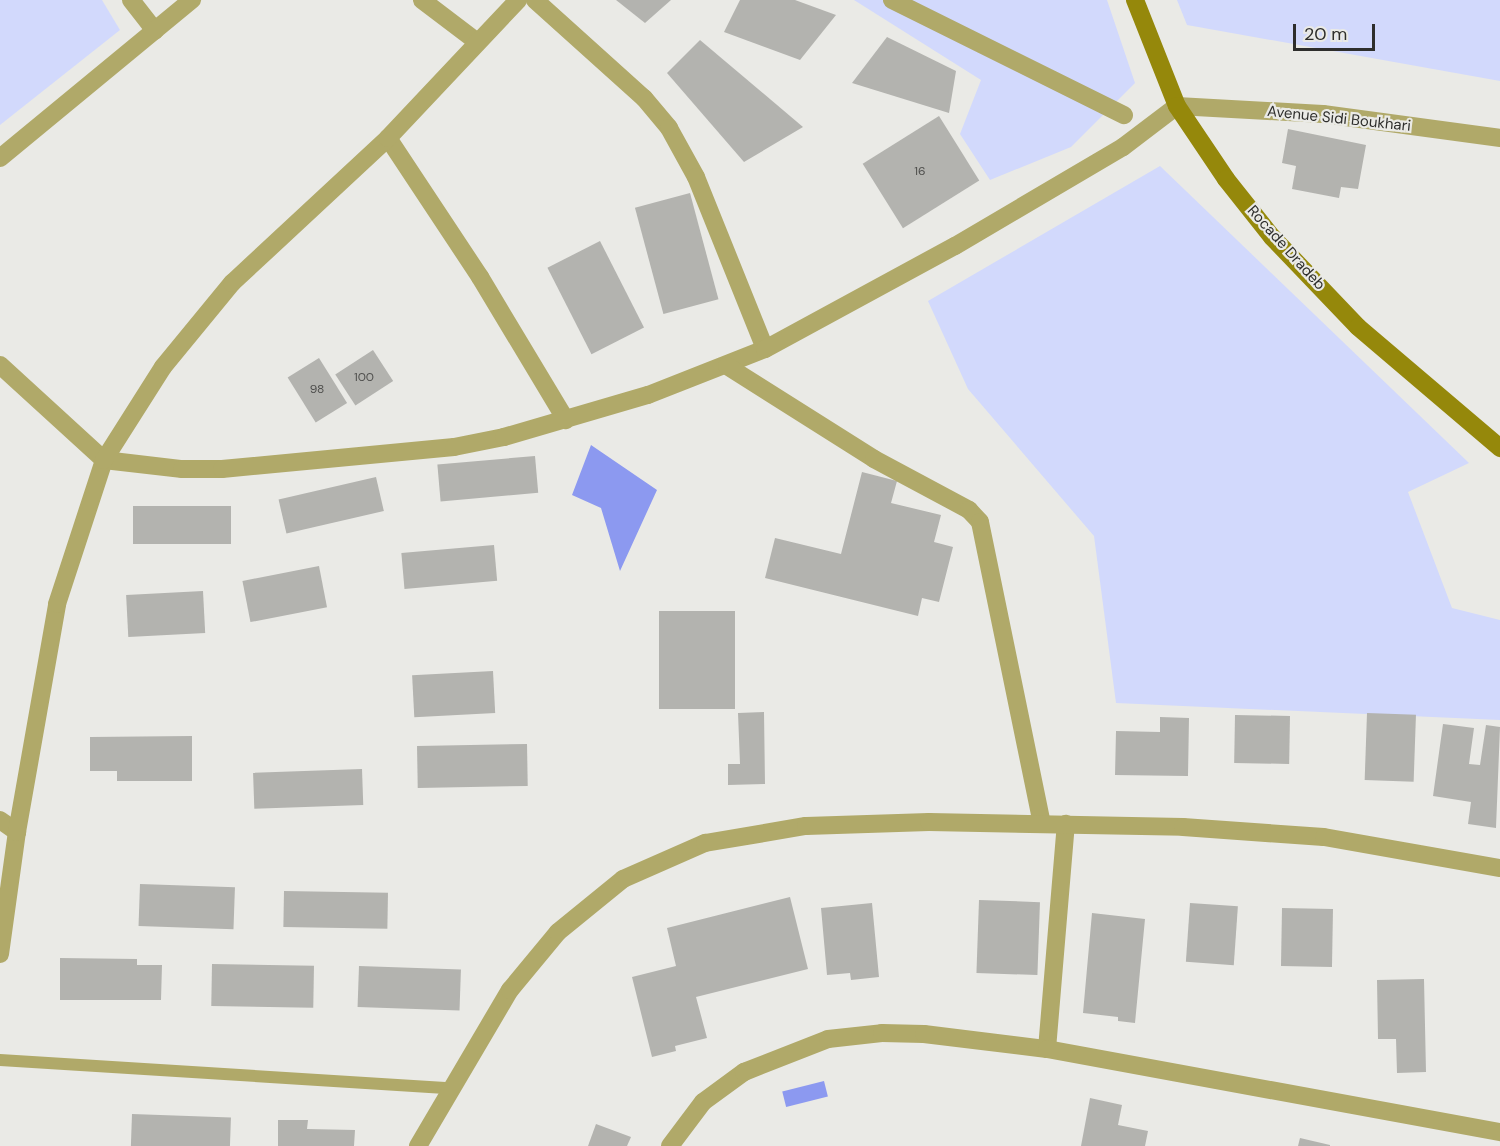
<!DOCTYPE html>
<style>
body{margin:0}
#map{position:relative;width:1500px;height:1146px;overflow:hidden;background:#eaeae6;font-family:"DM Sans",sans-serif}
div>[style]{position:absolute}
.green>*{inset:0;background:#d2d9fc}
.water>*{inset:0;background:#8c99f0;transform-origin:0 0}
.building>*{inset:0;background:#b3b3af;transform-origin:0 0}
.lane>*{height:12px;margin:-6px;padding:0 6px;transform-origin:6px;border-radius:6px;background:#b0a969}
.street>*{height:18px;margin:-9px;padding:0 9px;transform-origin:9px;border-radius:9px;background:#b0a969}
.secondary>*{height:18px;margin:-9px;padding:0 9px;transform-origin:9px;border-radius:9px;background:#95880b}
span{translate:-50% -50%;white-space:nowrap;text-align:center;line-height:1.15;-webkit-text-stroke:4.5px #eaeae6;paint-order:stroke}
.number-label{font-size:12px;color:#4f4f4d}
.number-label span{-webkit-text-stroke-width:0}
.street-label{font-size:15px;color:#2e2e2c}
.scale{position:absolute;left:1293px;top:24px;width:82px;height:27px;box-sizing:border-box;border:3px solid #2e2e2c;border-top:0;padding-left:8px;font-size:18px;line-height:21px;white-space:nowrap;color:#2e2e2c;-webkit-text-stroke:4px #eaeae6;paint-order:stroke}
</style>
<div id="map">
<div class="green">
<i style="clip-path:polygon(0 0,102px 0,120px 30px,0 125px)"></i>
<i style="clip-path:polygon(854px 0,1107px 0,1135px 83px,1071px 147px,990px 180px,960px 134px,981px 80px)"></i>
<i style="clip-path:polygon(1177px 0,1500px 0,1500px 81px,1187px 25px)"></i>
<i style="clip-path:polygon(1160px 166px,1469px 463px,1408px 492px,1452px 608px,1500px 620px,1500px 720px,1116px 703px,1094px 536px,968px 389px,928px 301px)"></i>
</div>
<div class="water">
<i style="clip-path:polygon(591px 445px,657px 490px,620px 571px,601px 508px,572px 495px)"></i>
<i style="left:824px;top:1081px;width:16px;height:43px;rotate:76deg"></i>
</div>
<div class="building">
<i style="clip-path:polygon(616px 0,671px 0,645px 23px)"></i>
<i style="clip-path:polygon(740px 0,795px 0,836px 15px,800px 60px,724px 32px)"></i>
<i style="clip-path:polygon(887px 37px,956px 71px,949px 113px,852px 83px)"></i>
<i style="clip-path:polygon(700px 40px,803px 127px,744px 162px,667px 73px)"></i>
<i style="left:939px;top:116px;width:76px;height:90px;rotate:58deg"></i>
<i style="clip-path:polygon(1288px 129px,1366px 145px,1358px 189px,1341px 187px,1339px 198px,1292px 189px,1296px 166px,1282px 163px)"></i>
<i style="left:690px;top:193px;width:110px;height:57px;rotate:75deg"></i>
<i style="left:600px;top:241px;width:97px;height:59px;rotate:63deg"></i>
<i style="left:373px;top:350px;width:37px;height:45px;rotate:57deg"></i>
<i style="left:319px;top:358px;width:53px;height:37px;rotate:58deg"></i>
<i style="left:535px;top:456px;width:37px;height:98px;rotate:85deg"></i>
<i style="clip-path:polygon(862px 472px,897px 481px,891px 503px,941px 515px,934px 542px,953px 547px,939px 602px,922px 598px,918px 616px,765px 578px,775px 538px,841px 554px)"></i>
<i style="left:376px;top:477px;width:35px;height:100px;rotate:77deg"></i>
<i style="left:231px;top:506px;width:38px;height:98px;rotate:90deg"></i>
<i style="left:494px;top:545px;width:36px;height:93px;rotate:85deg"></i>
<i style="left:319px;top:566px;width:42px;height:78px;rotate:79deg"></i>
<i style="left:203px;top:591px;width:42px;height:77px;rotate:87deg"></i>
<i style="left:659px;top:611px;width:76px;height:98px"></i>
<i style="left:493px;top:671px;width:42px;height:81px;rotate:87deg"></i>
<i style="clip-path:polygon(764px 712px,765px 784px,728px 785px,728px 764px,740px 764px,738px 713px)"></i>
<i style="left:1367px;top:713px;width:49px;height:67px;rotate:2deg"></i>
<i style="left:1235px;top:715px;width:55px;height:48px;rotate:1deg"></i>
<i style="clip-path:polygon(1160px 717px,1189px 718px,1188px 776px,1115px 775px,1116px 731px,1160px 732px)"></i>
<i style="clip-path:polygon(1443px 724px,1474px 728px,1469px 764px,1480px 765px,1486px 725px,1500px 727px,1496px 828px,1468px 824px,1471px 802px,1433px 796px)"></i>
<i style="clip-path:polygon(192px 736px,192px 781px,117px 781px,117px 771px,90px 771px,90px 737px)"></i>
<i style="left:527px;top:744px;width:42px;height:110px;rotate:89deg"></i>
<i style="left:362px;top:769px;width:36px;height:109px;rotate:88deg"></i>
<i style="left:140px;top:884px;width:95px;height:42px;rotate:2deg"></i>
<i style="left:284px;top:891px;width:104px;height:36px;rotate:1deg"></i>
<i style="clip-path:polygon(790px 897px,808px 969px,696px 997px,707px 1038px,675px 1046px,676px 1051px,652px 1057px,632px 977px,676px 966px,667px 928px)"></i>
<i style="left:979px;top:900px;width:61px;height:73px;rotate:2deg"></i>
<i style="clip-path:polygon(872px 903px,879px 977px,851px 980px,850px 973px,827px 975px,821px 908px)"></i>
<i style="left:1190px;top:903px;width:48px;height:59px;rotate:4deg"></i>
<i style="left:1282px;top:908px;width:51px;height:58px;rotate:1deg"></i>
<i style="clip-path:polygon(1092px 913px,1145px 919px,1135px 1023px,1118px 1021px,1118px 1017px,1083px 1013px)"></i>
<i style="clip-path:polygon(60px 958px,137px 959px,137px 965px,162px 965px,161px 1000px,60px 1000px)"></i>
<i style="left:212px;top:964px;width:102px;height:42px;rotate:1deg"></i>
<i style="left:359px;top:966px;width:102px;height:41px;rotate:2deg"></i>
<i style="clip-path:polygon(1424px 979px,1426px 1072px,1397px 1073px,1396px 1039px,1378px 1039px,1377px 980px)"></i>
<i style="clip-path:polygon(1090px 1098px,1122px 1105px,1118px 1125px,1148px 1131px,1145px 1146px,1081px 1146px)"></i>
<i style="left:132px;top:1114px;width:99px;height:32px;rotate:2deg"></i>
<i style="clip-path:polygon(278px 1120px,308px 1120px,307px 1129px,355px 1130px,354px 1146px,278px 1146px)"></i>
<i style="clip-path:polygon(596px 1124px,631px 1137px,627px 1146px,588px 1146px)"></i>
<i style="clip-path:polygon(1300px 1138px,1330px 1145px,1330px 1146px,1298px 1146px)"></i>
</div>
<div class="lane">
<i style="left:0;top:1060px;width:450px;rotate:3.6deg"></i>
</div>
<div class="street">
<i style="left:131px;top:0;width:39px;rotate:52deg"></i>
<i style="left:422px;top:0;width:68px;rotate:37.2deg"></i>
<i style="left:535px;top:0;width:147px;rotate:42deg"></i>
<i style="left:644px;top:98px;width:39px;rotate:50deg"></i>
<i style="left:669px;top:128px;width:56px;rotate:61.1deg"></i>
<i style="left:696px;top:177px;width:185px;rotate:68.1deg"></i>
<i style="left:892px;top:0;width:259px;rotate:26.4deg"></i>
<i style="left:388px;top:138px;width:167px;rotate:56.5deg"></i>
<i style="left:480px;top:277px;width:167px;rotate:59deg"></i>
<i style="left:0;top:158px;width:249px;rotate:-39.5deg"></i>
<i style="left:0;top:365px;width:141px;rotate:42.4deg"></i>
<i style="left:104px;top:460px;width:79px;rotate:6.6deg"></i>
<i style="left:182px;top:469px;width:40px"></i>
<i style="left:222px;top:469px;width:233px;rotate:-5.4deg"></i>
<i style="left:454px;top:447px;width:51px;rotate:-11.3deg"></i>
<i style="left:504px;top:437px;width:150px;rotate:-16.3deg"></i>
<i style="left:648px;top:395px;width:126px;rotate:-21.5deg"></i>
<i style="left:765px;top:349px;width:216px;rotate:-28.5deg"></i>
<i style="left:955px;top:246px;width:195px;rotate:-30.5deg"></i>
<i style="left:1123px;top:147px;width:68px;rotate:-37.2deg"></i>
<i style="left:1177px;top:106px;width:146px;rotate:3.1deg"></i>
<i style="left:1323px;top:114px;width:179px;rotate:7.7deg"></i>
<i style="left:727px;top:366px;width:174px;rotate:32.3deg"></i>
<i style="left:874px;top:459px;width:108px;rotate:28.2deg"></i>
<i style="left:969px;top:510px;width:16px;rotate:47deg"></i>
<i style="left:980px;top:522px;width:307px;rotate:78.4deg"></i>
<i style="left:0;top:820px;width:21px;rotate:35deg"></i>
<i style="left:0;top:954px;width:123px;rotate:-82.1deg"></i>
<i style="left:17px;top:832px;width:231px;rotate:-80deg"></i>
<i style="left:57px;top:604px;width:151px;rotate:-71.9deg"></i>
<i style="left:104px;top:460px;width:110px;rotate:-57.6deg"></i>
<i style="left:163px;top:367px;width:109px;rotate:-50.6deg"></i>
<i style="left:232px;top:283px;width:213px;rotate:-42.9deg"></i>
<i style="left:388px;top:138px;width:190px;rotate:-46.7deg"></i>
<i style="left:1047px;top:1049px;width:226px;rotate:-85.2deg"></i>
<i style="left:418px;top:1146px;width:181px;rotate:-59.5deg"></i>
<i style="left:510px;top:990px;width:75px;rotate:-50.4deg"></i>
<i style="left:558px;top:932px;width:84px;rotate:-39.2deg"></i>
<i style="left:623px;top:879px;width:90px;rotate:-23.7deg"></i>
<i style="left:705px;top:843px;width:102px;rotate:-9.6deg"></i>
<i style="left:806px;top:826px;width:123px;rotate:-1.9deg"></i>
<i style="left:929px;top:822px;width:254px;rotate:1.1deg"></i>
<i style="left:1183px;top:827px;width:141px;rotate:4.1deg"></i>
<i style="left:1324px;top:837px;width:179px;rotate:10deg"></i>
<i style="left:670px;top:1146px;width:55px;rotate:-53.1deg"></i>
<i style="left:703px;top:1102px;width:51px;rotate:-36.2deg"></i>
<i style="left:744px;top:1072px;width:90px;rotate:-21.4deg"></i>
<i style="left:828px;top:1039px;width:54px;rotate:-6.3deg"></i>
<i style="left:882px;top:1033px;width:42px;rotate:1.4deg"></i>
<i style="left:924px;top:1034px;width:124px;rotate:7deg"></i>
<i style="left:1047px;top:1049px;width:461px;rotate:10.4deg"></i>
</div>
<div class="secondary">
<i style="left:1135px;top:0;width:114px;rotate:68.4deg"></i>
<i style="left:1177px;top:106px;width:88px;rotate:56.1deg"></i>
<i style="left:1226px;top:179px;width:74px;rotate:51.6deg"></i>
<i style="left:1272px;top:237px;width:124px;rotate:46.3deg"></i>
<i style="left:1358px;top:327px;width:187px;rotate:40.4deg"></i>
</div>
<div class="number-label">
<span style="left:920px;top:172px">16</span>
<span style="left:364px;top:378px">100</span>
<span style="left:317px;top:390px">98</span>
</div>
<div class="street-label">
<span style="left:1339px;top:119px;rotate:6deg">Avenue Sidi Boukhari</span>
<span style="left:1286px;top:248px;rotate:48deg">Rocade Dradeb</span>
</div>
<div class="scale">20 m</div>
</div>
